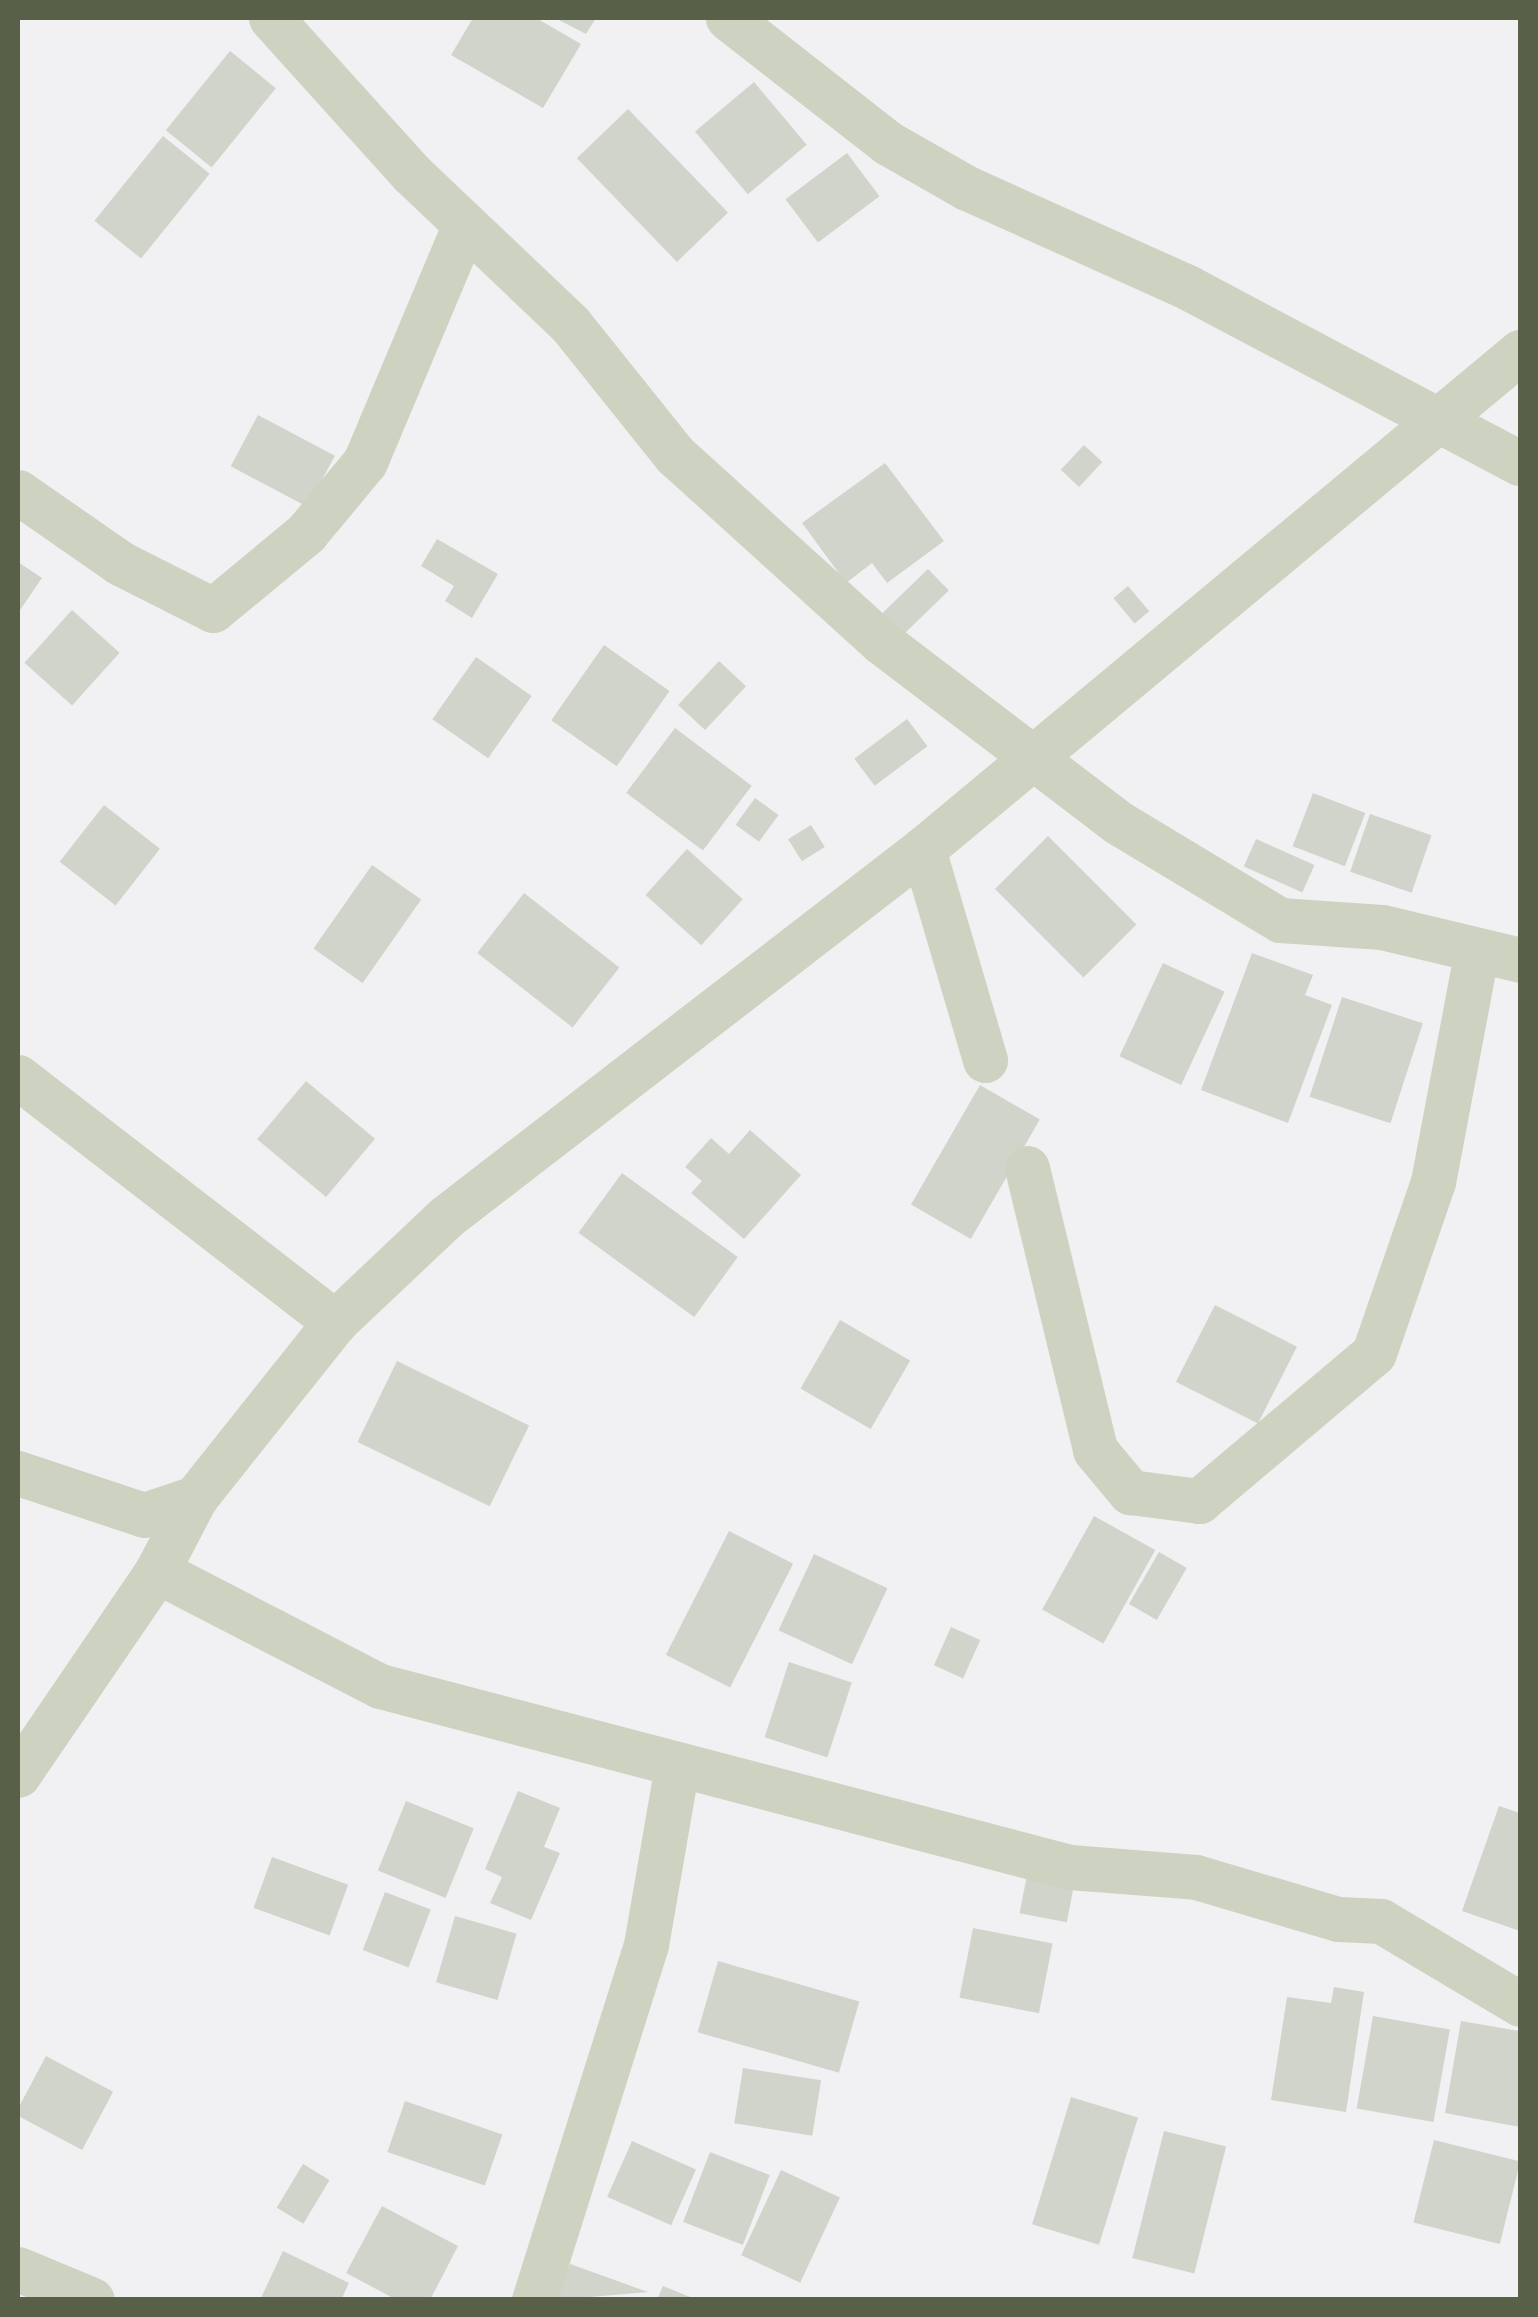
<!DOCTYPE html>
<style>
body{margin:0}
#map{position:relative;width:1538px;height:2317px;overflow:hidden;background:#f1f1f3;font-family:Karla,sans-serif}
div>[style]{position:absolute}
.building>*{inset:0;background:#d0d4cb;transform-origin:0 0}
.street>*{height:45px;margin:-22.5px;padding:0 22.5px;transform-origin:22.5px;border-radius:22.5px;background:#ced3c1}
span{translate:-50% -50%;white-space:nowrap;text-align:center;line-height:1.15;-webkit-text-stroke:9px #fff;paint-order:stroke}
.frame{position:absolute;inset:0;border:20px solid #586048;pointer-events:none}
</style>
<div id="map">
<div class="building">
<i style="clip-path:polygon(473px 18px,536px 18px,581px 44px,543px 108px,451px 55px)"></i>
<i style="clip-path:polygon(555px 18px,596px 18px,586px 34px)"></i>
<i style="left:230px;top:51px;width:59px;height:102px;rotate:39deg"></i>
<i style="left:754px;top:82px;width:82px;height:77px;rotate:50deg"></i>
<i style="left:628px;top:109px;width:144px;height:71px;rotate:46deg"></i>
<i style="left:163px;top:136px;width:60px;height:109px;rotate:39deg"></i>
<i style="left:847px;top:153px;width:54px;height:77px;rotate:53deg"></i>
<i style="left:258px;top:415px;width:87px;height:58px;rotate:28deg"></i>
<i style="left:1084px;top:445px;width:25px;height:34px;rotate:43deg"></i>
<i style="clip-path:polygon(885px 463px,944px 541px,887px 583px,872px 563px,846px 583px,802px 523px)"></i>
<i style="clip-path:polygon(437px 539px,498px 574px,472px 618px,445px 601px,454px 586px,421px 566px)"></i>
<i style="clip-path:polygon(18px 562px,42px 578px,18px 613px)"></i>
<i style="left:928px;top:569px;width:30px;height:74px;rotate:46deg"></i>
<i style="left:1128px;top:586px;width:33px;height:19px;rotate:50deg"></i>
<i style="left:72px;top:610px;width:64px;height:71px;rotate:42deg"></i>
<i style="left:604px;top:645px;width:80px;height:92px;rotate:35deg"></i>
<i style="left:476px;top:657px;width:68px;height:76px;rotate:35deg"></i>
<i style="left:719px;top:661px;width:37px;height:60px;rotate:43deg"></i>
<i style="left:907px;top:719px;width:34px;height:66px;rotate:53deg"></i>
<i style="left:675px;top:728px;width:96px;height:81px;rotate:37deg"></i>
<i style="left:1313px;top:793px;width:56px;height:57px;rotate:21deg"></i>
<i style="left:755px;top:798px;width:29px;height:33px;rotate:36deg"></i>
<i style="left:104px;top:805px;width:71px;height:72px;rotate:38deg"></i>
<i style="left:1370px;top:814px;width:65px;height:61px;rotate:19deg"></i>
<i style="left:811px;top:825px;width:26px;height:27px;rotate:58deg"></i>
<i style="left:1048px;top:836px;width:125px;height:75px;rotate:45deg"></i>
<i style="left:1256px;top:839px;width:64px;height:30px;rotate:24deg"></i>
<i style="left:687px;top:849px;width:75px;height:62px;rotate:42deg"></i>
<i style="left:372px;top:865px;width:60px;height:102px;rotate:35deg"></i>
<i style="left:524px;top:893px;width:121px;height:76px;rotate:38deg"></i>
<i style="clip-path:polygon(1252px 953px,1313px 975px,1305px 995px,1332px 1005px,1288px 1123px,1201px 1090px)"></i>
<i style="left:1163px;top:963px;width:68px;height:103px;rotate:25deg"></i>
<i style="left:1342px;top:997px;width:85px;height:105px;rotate:18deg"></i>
<i style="left:306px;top:1081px;width:90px;height:76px;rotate:40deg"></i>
<i style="left:980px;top:1085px;width:69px;height:138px;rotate:30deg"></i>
<i style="clip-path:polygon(750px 1130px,801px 1175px,744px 1239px,691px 1193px,702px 1181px,685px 1167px,711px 1138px,729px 1154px)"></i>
<i style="left:622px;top:1173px;width:143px;height:74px;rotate:36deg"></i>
<i style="left:1215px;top:1305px;width:92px;height:86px;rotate:27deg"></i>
<i style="left:840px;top:1320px;width:81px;height:79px;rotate:30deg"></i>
<i style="left:397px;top:1361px;width:147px;height:90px;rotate:26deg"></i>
<i style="left:1094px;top:1516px;width:70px;height:107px;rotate:29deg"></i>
<i style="left:729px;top:1531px;width:72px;height:139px;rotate:27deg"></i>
<i style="left:1159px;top:1552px;width:32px;height:60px;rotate:30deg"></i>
<i style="left:814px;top:1554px;width:81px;height:84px;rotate:25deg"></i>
<i style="left:951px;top:1627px;width:32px;height:42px;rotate:24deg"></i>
<i style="left:789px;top:1662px;width:66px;height:79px;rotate:18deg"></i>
<i style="clip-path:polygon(518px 1791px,560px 1808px,544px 1847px,560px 1853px,531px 1920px,490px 1903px,502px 1877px,485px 1869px)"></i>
<i style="left:406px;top:1801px;width:73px;height:75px;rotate:22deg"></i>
<i style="clip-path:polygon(1499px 1806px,1520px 1813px,1520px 1931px,1462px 1911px)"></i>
<i style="left:272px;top:1857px;width:81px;height:54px;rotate:20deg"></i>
<i style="left:1028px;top:1870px;width:48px;height:44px;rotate:11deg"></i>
<i style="left:385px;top:1892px;width:49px;height:62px;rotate:21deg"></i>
<i style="left:455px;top:1916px;width:64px;height:69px;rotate:16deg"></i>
<i style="left:973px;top:1928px;width:81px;height:71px;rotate:11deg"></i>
<i style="left:718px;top:1961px;width:147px;height:74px;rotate:16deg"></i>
<i style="clip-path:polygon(1334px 1987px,1364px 1992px,1346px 2112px,1271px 2100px,1287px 1997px,1331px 2003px)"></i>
<i style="left:1373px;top:2016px;width:78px;height:94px;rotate:10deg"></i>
<i style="clip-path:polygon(1461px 2021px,1519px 2031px,1520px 2127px,1445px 2113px)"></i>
<i style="left:46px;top:2056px;width:76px;height:66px;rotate:28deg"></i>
<i style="left:743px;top:2068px;width:79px;height:56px;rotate:9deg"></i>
<i style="left:1071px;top:2097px;width:70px;height:133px;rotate:17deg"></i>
<i style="left:405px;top:2101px;width:103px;height:54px;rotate:19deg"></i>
<i style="left:1164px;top:2131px;width:64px;height:131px;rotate:14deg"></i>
<i style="left:1434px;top:2140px;width:89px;height:85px;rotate:14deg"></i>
<i style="left:632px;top:2141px;width:70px;height:61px;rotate:24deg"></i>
<i style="left:710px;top:2152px;width:64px;height:75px;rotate:21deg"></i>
<i style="left:303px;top:2164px;width:31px;height:51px;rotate:31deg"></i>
<i style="left:781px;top:2170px;width:65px;height:94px;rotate:25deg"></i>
<i style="clip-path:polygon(382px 2206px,458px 2246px,430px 2300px,397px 2300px,346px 2273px)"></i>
<i style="clip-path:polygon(283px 2251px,349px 2283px,341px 2300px,260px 2300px)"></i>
<i style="clip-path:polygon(570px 2264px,648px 2292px,556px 2300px)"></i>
<i style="clip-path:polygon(663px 2286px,695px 2299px,695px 2300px,657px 2300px)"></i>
</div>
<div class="street">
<i style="left:271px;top:18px;width:210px;rotate:47.9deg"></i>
<i style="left:412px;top:174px;width:218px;rotate:43.5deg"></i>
<i style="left:570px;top:324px;width:168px;rotate:51.3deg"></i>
<i style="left:675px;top:455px;width:277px;rotate:42.2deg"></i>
<i style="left:880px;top:641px;width:300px;rotate:37.3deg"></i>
<i style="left:1119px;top:823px;width:188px;rotate:31.1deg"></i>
<i style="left:1280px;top:920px;width:102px;rotate:3.9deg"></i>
<i style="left:1382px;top:927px;width:142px;rotate:13.4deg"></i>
<i style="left:728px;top:18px;width:203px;rotate:38deg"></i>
<i style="left:888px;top:143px;width:91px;rotate:29.7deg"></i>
<i style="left:967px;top:188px;width:243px;rotate:24.2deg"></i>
<i style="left:1189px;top:288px;width:374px;rotate:27.9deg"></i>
<i style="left:18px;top:492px;width:124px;rotate:34.8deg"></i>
<i style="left:120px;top:563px;width:104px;rotate:26.8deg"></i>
<i style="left:213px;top:610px;width:121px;rotate:-39.6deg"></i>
<i style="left:306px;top:533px;width:92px;rotate:-50.3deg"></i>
<i style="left:365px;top:462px;width:255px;rotate:-67.2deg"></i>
<i style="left:923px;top:849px;width:220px;rotate:73.6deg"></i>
<i style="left:18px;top:1077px;width:401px;rotate:37.7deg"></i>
<i style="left:1027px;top:1168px;width:290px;rotate:76.4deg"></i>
<i style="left:1095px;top:1450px;width:55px;rotate:50.2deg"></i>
<i style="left:1130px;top:1492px;width:70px;rotate:7.4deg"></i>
<i style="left:1199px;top:1501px;width:229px;rotate:-40.2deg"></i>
<i style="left:1374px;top:1353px;width:181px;rotate:-71deg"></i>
<i style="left:1433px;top:1182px;width:231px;rotate:-79.3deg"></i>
<i style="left:18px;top:1473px;width:133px;rotate:18.4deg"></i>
<i style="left:144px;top:1515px;width:54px;rotate:-18.4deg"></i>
<i style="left:157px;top:1571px;width:251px;rotate:27.3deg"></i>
<i style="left:380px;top:1686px;width:713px;rotate:14.7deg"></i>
<i style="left:1070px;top:1867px;width:126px;rotate:4.5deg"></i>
<i style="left:1196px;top:1877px;width:148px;rotate:16.5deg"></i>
<i style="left:1338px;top:1919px;width:43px;rotate:2.7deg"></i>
<i style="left:1381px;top:1921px;width:162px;rotate:30.8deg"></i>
<i style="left:18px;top:1775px;width:247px;rotate:-55.7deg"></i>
<i style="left:157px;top:1571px;width:82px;rotate:-62.5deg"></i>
<i style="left:195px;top:1498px;width:225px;rotate:-51.5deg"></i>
<i style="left:335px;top:1322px;width:153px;rotate:-43.4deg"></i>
<i style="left:446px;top:1217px;width:602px;rotate:-37.65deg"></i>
<i style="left:923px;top:849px;width:777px;rotate:-39.78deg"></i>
<i style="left:18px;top:2269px;width:80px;rotate:22.7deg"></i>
<i style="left:534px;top:2300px;width:372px;rotate:-72.5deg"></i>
<i style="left:646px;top:1945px;width:182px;rotate:-80.2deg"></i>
</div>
<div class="frame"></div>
</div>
